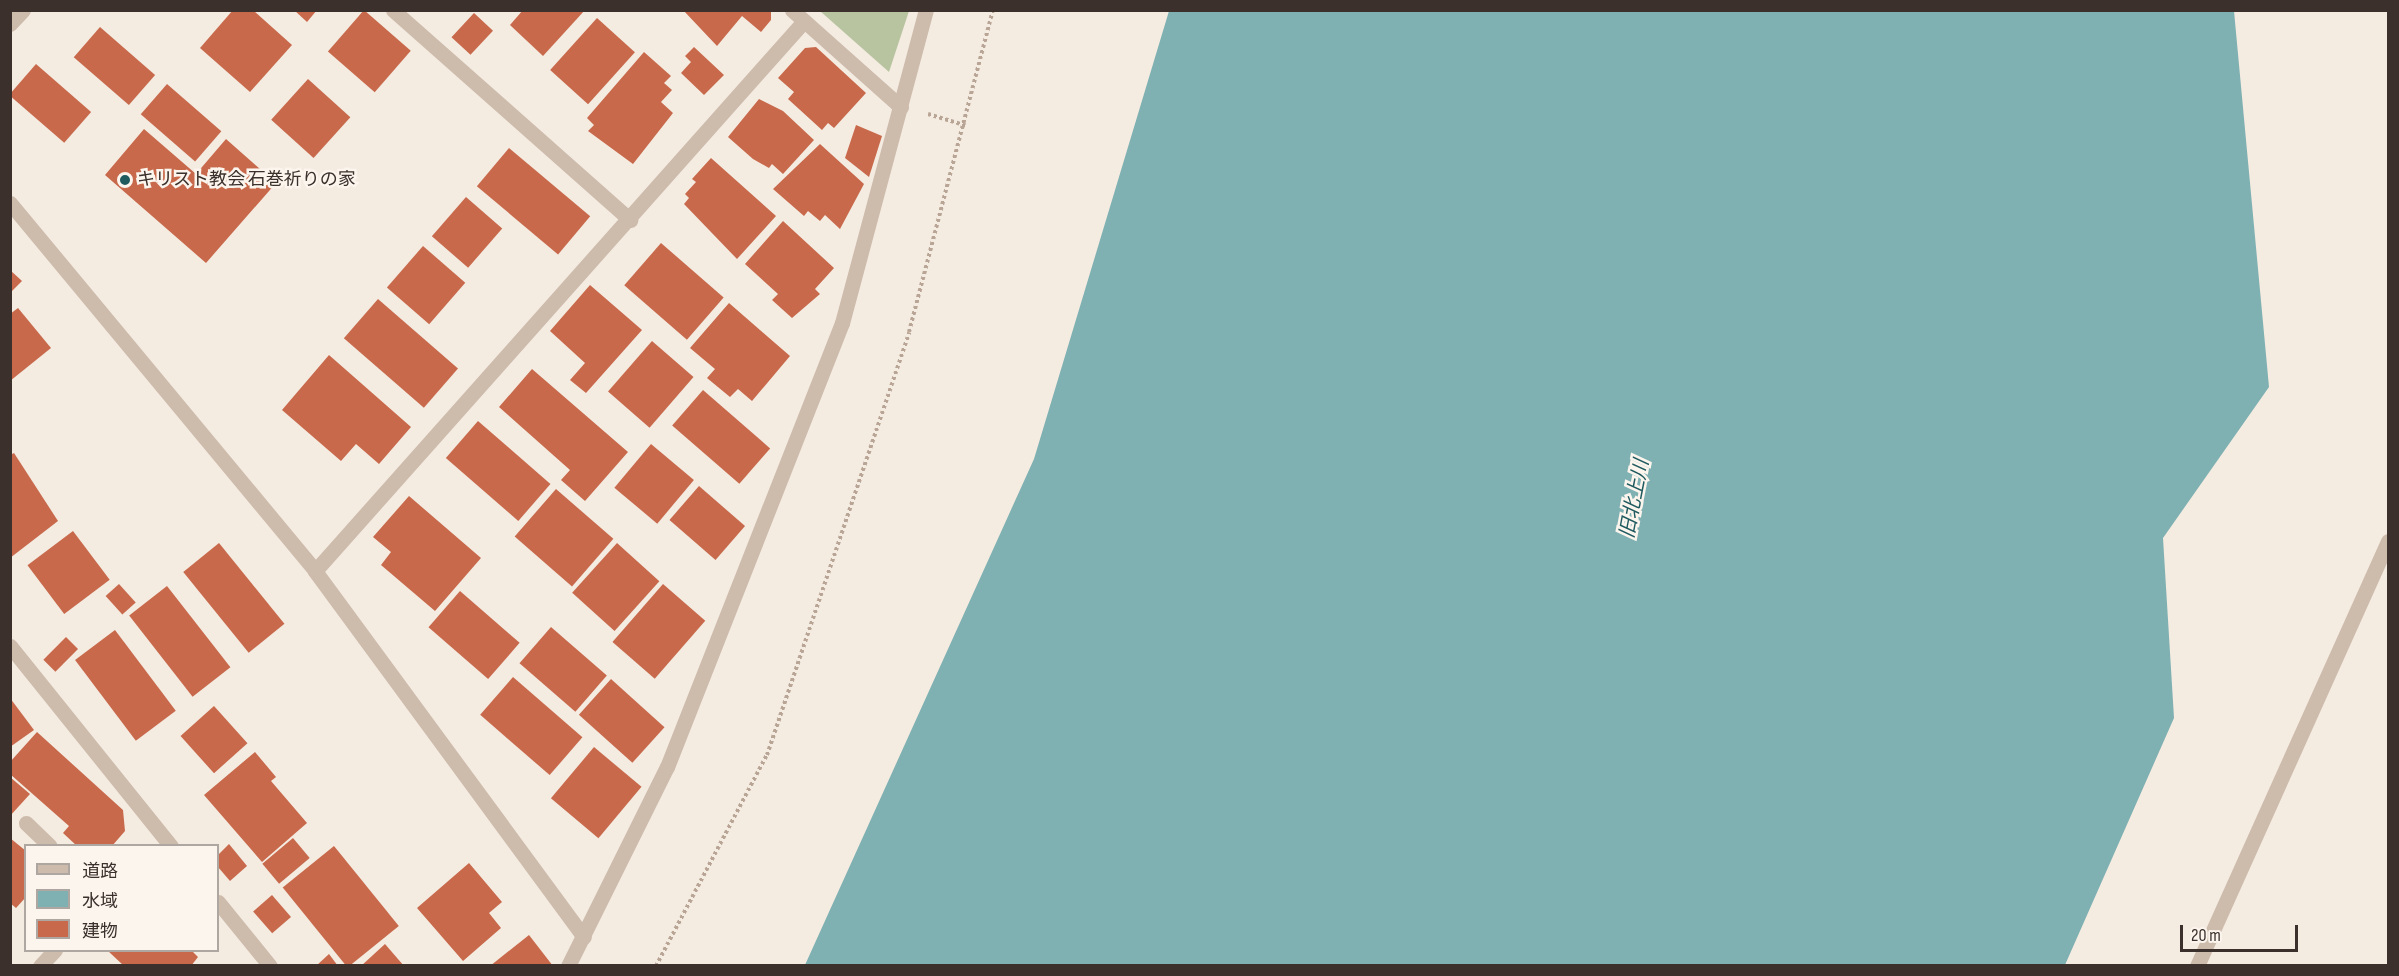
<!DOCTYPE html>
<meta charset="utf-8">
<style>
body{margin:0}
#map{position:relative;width:2399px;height:976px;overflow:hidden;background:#f4ebe1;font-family:"Sofia Sans Condensed","Noto Sans JP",sans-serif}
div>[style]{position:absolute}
.green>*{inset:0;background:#b8c4a0}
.water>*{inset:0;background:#7fb0b2}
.building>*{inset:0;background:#c8694b;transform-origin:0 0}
.path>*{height:4px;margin-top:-2px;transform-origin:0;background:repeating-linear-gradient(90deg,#b9a596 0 3px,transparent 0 6px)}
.minor>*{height:15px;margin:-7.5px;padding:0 7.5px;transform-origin:7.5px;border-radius:7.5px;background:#cdbbac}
.dots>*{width:16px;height:16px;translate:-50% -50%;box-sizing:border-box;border:3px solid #fbf5ee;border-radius:50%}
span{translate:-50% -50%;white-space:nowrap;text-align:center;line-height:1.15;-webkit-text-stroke:5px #fbf5ee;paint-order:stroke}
.poi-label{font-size:18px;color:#3b302b}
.left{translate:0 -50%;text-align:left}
.water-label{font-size:20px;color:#1f5a5e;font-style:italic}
.frame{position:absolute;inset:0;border:12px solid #3b302b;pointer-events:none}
.legend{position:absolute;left:24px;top:844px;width:195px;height:108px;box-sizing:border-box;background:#fbf5ee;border:2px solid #aea6a0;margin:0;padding:8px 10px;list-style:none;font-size:18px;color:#3b302b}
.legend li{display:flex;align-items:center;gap:12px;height:30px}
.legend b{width:30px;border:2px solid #aea6a0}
.scale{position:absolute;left:2180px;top:925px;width:118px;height:27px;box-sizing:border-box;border:3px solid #3b302b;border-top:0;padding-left:8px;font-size:18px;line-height:21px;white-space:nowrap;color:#3b302b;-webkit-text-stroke:4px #fbf5ee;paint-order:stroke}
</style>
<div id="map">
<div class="green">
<i style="clip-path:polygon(820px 11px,909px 11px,889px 72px)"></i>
</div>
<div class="water">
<i style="clip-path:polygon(1169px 11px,2234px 11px,2269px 387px,2163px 538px,2174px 718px,2065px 965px,805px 965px,1034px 459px)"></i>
</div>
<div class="building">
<i style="clip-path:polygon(233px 10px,253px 10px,292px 45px,250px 92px,200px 48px)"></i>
<i style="clip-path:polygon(294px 10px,317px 10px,307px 22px)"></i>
<i style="left:364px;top:10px;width:62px;height:55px;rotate:41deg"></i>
<i style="clip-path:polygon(523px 10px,585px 10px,543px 56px,510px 25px)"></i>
<i style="clip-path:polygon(683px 10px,771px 10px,771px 20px,761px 32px,742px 16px,717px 46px)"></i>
<i style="left:474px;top:13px;width:26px;height:33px;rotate:43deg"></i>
<i style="left:597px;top:18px;width:51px;height:70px;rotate:42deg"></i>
<i style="left:100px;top:27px;width:73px;height:40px;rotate:41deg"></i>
<i style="clip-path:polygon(694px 47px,724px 75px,704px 95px,681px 73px,691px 62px,685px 56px)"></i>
<i style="clip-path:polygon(816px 47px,866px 93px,834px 128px,828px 123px,822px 130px,788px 99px,794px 92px,778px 78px,805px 48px)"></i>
<i style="clip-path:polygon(644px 52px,671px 76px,664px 83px,672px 90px,661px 102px,673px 113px,633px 164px,588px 131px,594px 125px,587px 118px)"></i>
<i style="left:36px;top:64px;width:73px;height:41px;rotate:41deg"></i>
<i style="left:308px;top:79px;width:57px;height:55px;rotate:42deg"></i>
<i style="left:167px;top:84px;width:72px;height:40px;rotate:41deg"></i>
<i style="clip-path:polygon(759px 99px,783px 111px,814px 140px,783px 174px,772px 164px,769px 168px,753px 159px,728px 137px)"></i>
<i style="clip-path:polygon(856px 125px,882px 136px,869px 177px,845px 158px)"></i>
<i style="clip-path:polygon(144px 129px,196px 174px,226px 139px,276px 183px,206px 263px,105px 175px)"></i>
<i style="clip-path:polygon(820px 144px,864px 184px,840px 229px,825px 215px,820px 221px,808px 211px,804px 216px,773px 189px)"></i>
<i style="left:509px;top:148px;width:106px;height:50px;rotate:40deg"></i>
<i style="clip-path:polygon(711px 158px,776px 216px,737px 259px,684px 204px,689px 198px,685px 194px,696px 182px,692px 179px)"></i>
<i style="left:466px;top:197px;width:48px;height:52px;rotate:41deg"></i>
<i style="clip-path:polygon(783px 221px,834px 268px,815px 289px,820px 294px,792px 318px,772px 300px,778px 294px,745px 264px)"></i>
<i style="left:661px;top:243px;width:83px;height:56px;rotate:41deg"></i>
<i style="left:423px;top:246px;width:56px;height:55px;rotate:41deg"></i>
<i style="clip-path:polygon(10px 270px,22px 281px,10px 293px)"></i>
<i style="clip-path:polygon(590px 285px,642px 330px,586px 393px,570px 380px,585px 363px,550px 331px)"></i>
<i style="left:378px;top:299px;width:106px;height:52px;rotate:41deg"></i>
<i style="clip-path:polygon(729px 303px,790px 356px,752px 401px,738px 389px,730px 397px,707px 378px,715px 369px,690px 348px)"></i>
<i style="clip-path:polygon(18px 308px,51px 348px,10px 381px,10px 314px)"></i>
<i style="left:652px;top:341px;width:55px;height:67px;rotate:41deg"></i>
<i style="clip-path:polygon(329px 355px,411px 427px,379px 464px,356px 444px,341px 461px,282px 410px)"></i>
<i style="clip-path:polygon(532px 369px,628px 452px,585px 501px,561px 480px,570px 470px,499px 407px)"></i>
<i style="left:703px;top:390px;width:89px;height:47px;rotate:41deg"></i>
<i style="left:478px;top:421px;width:96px;height:49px;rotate:41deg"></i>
<i style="left:651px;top:444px;width:56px;height:57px;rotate:40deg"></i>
<i style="clip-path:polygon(14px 453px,58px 521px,10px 558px,10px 455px)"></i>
<i style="left:699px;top:486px;width:61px;height:45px;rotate:41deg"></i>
<i style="left:556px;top:489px;width:76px;height:63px;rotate:41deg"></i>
<i style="clip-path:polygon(409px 496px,481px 558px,435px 611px,381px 565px,391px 552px,373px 537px)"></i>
<i style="left:73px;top:531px;width:61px;height:57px;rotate:53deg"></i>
<i style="left:219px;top:543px;width:104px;height:46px;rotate:51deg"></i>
<i style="left:617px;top:543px;width:57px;height:67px;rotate:42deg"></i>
<i style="left:119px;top:584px;width:25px;height:18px;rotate:48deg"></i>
<i style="left:663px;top:584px;width:56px;height:77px;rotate:41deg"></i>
<i style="left:167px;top:586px;width:103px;height:48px;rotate:52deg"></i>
<i style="left:460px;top:591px;width:79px;height:48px;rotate:41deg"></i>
<i style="left:551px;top:627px;width:74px;height:48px;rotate:41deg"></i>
<i style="left:115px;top:630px;width:101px;height:50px;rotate:53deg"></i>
<i style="left:66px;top:637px;width:17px;height:32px;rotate:45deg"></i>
<i style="left:513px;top:677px;width:92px;height:50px;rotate:41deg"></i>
<i style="left:611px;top:679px;width:72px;height:48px;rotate:42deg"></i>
<i style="clip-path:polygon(10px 698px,34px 730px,10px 747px)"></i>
<i style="left:214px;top:706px;width:50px;height:45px;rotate:48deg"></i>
<i style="clip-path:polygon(37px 732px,123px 810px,125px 831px,112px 846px,77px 846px,63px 833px,69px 826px,10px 774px,10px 762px)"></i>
<i style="left:594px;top:747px;width:62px;height:67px;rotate:40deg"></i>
<i style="clip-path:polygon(255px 752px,276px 777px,271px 781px,307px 823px,262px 862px,204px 795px)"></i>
<i style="clip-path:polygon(10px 777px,30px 794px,10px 816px)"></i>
<i style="clip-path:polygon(10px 838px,26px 851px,26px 897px,16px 908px,10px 903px)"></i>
<i style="left:293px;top:838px;width:26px;height:40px;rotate:50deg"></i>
<i style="clip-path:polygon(229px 844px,247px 866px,230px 881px,218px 867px,218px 855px)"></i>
<i style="left:334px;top:846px;width:103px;height:66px;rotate:51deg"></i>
<i style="clip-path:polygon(469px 863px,502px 902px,489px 913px,501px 928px,463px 961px,417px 908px)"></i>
<i style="left:272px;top:895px;width:29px;height:25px;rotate:49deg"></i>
<i style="clip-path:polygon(529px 935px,553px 966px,490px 966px)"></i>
<i style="clip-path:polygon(385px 944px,404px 966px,361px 966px)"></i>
<i style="clip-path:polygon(107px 950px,191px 950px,198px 957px,191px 966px,124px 966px)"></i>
<i style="clip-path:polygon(329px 954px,338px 966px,316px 966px)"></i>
</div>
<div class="path">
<i style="left:928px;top:114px;width:39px;rotate:17deg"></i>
<i style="left:656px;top:966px;width:238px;rotate:-62.3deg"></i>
<i style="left:767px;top:755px;width:446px;rotate:-71.4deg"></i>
<i style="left:909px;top:332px;width:333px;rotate:-75.4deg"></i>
</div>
<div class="minor">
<i style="left:393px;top:10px;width:317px;rotate:41.5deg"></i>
<i style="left:792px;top:10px;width:146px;rotate:41.7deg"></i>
<i style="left:10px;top:24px;width:19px;rotate:-47deg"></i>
<i style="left:10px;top:203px;width:478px;rotate:50.3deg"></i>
<i style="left:315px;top:571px;width:454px;rotate:53.7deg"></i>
<i style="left:315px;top:571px;width:736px;rotate:-48.36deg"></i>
<i style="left:10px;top:646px;width:257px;rotate:51.2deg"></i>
<i style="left:26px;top:823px;width:33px;rotate:44deg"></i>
<i style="left:218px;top:902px;width:82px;rotate:50.9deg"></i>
<i style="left:40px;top:966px;width:22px;rotate:-47deg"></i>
<i style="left:568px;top:966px;width:222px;rotate:-63.6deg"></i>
<i style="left:667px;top:767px;width:477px;rotate:-68.5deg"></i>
<i style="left:842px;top:323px;width:324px;rotate:-75deg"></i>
<i style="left:2197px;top:966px;width:466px;rotate:-65.8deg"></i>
</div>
<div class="dots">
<i style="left:125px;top:180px;background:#1f5a5e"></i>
</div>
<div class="poi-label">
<span class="left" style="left:137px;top:180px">キリスト教会 石巻祈りの家</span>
</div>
<div class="water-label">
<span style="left:1635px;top:499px;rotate:-79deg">旧北上川</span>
</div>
<div class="frame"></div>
<ul class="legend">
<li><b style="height:8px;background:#cdbbac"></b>道路</li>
<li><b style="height:16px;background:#7fb0b2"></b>水域</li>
<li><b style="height:16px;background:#c8694b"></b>建物</li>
</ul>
<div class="scale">20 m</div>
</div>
